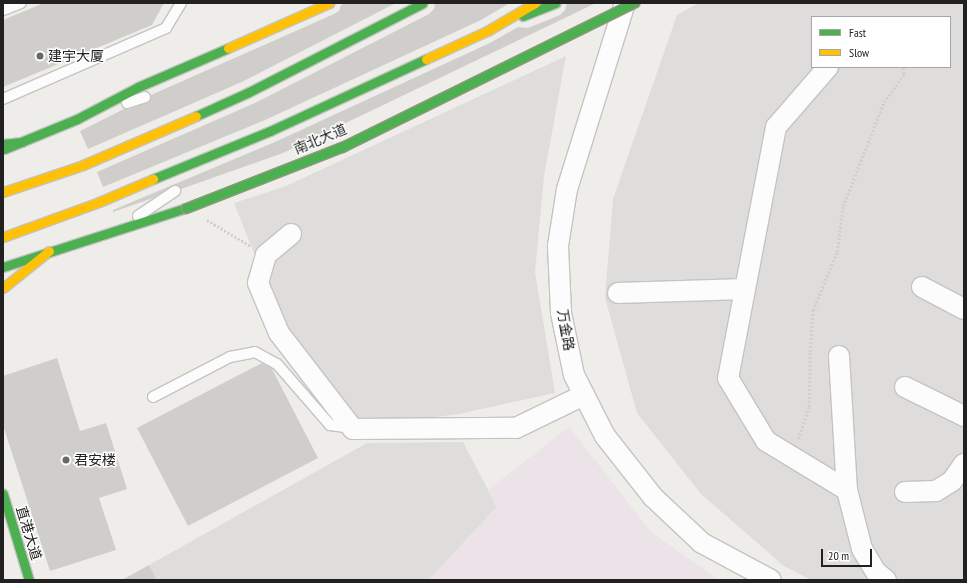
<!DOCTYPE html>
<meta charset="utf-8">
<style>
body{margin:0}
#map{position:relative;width:967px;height:583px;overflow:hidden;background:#eeedea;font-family:"PT Sans Narrow","Noto Sans SC",sans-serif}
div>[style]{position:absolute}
.residential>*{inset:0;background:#dedddb}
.industrial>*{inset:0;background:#ebe3e7}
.building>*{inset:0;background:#cfcecb}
.path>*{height:2.5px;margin-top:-1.25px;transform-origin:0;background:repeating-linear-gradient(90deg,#d6ccca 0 2px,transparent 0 4px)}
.roads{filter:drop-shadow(1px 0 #c4c4c2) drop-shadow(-1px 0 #c4c4c2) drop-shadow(0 1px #c4c4c2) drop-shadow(0 -1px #c4c4c2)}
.lane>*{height:10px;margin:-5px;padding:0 5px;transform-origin:5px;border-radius:5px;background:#fcfcfc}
.street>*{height:20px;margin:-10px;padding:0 10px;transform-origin:10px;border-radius:10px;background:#fcfcfc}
.fast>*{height:9px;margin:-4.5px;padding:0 4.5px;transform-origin:4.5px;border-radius:4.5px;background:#4caf50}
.slow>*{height:9px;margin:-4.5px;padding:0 4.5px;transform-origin:4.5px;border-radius:4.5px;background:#ffc107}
.bridges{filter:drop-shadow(1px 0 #949784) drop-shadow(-1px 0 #949784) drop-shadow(0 1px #949784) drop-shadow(0 -1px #949784)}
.fast-bridge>*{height:9px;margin:-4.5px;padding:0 4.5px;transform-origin:4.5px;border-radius:4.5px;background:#4caf50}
.dots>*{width:11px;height:11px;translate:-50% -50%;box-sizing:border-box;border:2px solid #fff;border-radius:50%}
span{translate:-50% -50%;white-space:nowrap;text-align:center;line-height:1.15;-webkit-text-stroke:3px #fff;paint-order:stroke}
.poi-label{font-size:14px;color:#212121}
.left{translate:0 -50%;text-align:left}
.street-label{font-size:14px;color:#212121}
.frame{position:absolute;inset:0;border:4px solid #212121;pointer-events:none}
.legend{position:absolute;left:811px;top:16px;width:140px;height:52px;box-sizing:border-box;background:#fff;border:1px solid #a6a6a6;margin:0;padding:5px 7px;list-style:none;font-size:12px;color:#212121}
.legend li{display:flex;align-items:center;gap:8px;height:20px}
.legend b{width:20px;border:1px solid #a6a6a6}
.scale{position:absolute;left:821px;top:549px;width:51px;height:18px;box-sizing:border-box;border:2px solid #212121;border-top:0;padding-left:5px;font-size:12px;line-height:14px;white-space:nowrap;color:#212121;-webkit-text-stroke:3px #fff;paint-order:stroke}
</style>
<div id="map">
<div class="residential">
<i style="clip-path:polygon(evenodd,699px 3px,964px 3px,964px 580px,811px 580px,784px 566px,701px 494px,637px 413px,605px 298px,613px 199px,677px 15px,699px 3px,812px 17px,950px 17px,950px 67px,812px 67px,812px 17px)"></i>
<i style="clip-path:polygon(566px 56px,544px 176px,535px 272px,555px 393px,459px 414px,358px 427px,284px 329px,234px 203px,286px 186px)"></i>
<i style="clip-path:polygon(463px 442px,497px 507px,429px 580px,157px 580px,149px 565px,367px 443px)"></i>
</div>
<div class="industrial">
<i style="clip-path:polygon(569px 427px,651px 532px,719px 580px,429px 580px,496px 507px,488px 490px)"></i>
</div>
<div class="building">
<i style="clip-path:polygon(44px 3px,164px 3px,152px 25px,3px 87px,3px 20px)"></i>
<i style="clip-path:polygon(346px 3px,396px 3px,244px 81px,88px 149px,80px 131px,124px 109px,129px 109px,147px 103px,151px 99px,151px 95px,334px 14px,339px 11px,341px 5px)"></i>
<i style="clip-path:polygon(435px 3px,510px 3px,481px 20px,265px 120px,103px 187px,97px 172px,255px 103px,429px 14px,434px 9px)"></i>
<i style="clip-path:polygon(567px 3px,596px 3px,283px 153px,181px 189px,174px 185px,153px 198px,113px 212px,113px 210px,275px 142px,492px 42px,518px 27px,528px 28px,560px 15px,565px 10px)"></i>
<i style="clip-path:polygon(57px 358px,80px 431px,106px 423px,127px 489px,99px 498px,116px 550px,50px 571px,3px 425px,3px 376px)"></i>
<i style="clip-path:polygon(262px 363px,272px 369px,318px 458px,188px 526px,137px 428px)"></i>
<i style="clip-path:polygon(149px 565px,157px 580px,122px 580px)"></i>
</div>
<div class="path">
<i style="left:207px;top:220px;width:51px;rotate:30.6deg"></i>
<i style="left:798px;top:439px;width:34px;rotate:-71deg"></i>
<i style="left:809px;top:407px;width:55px;rotate:-89deg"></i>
<i style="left:810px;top:352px;width:42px;rotate:-85.9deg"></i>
<i style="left:813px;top:310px;width:63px;rotate:-67.5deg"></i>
<i style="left:837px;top:252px;width:46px;rotate:-82.6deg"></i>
<i style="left:843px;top:206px;width:112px;rotate:-68.5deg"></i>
<i style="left:884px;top:102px;width:34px;rotate:-54deg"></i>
<i style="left:904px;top:74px;width:7px;rotate:-98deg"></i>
</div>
<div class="roads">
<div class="lane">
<i style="left:3px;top:10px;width:19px;rotate:-21deg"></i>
<i style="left:3px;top:99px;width:178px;rotate:-23.5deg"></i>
<i style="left:166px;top:28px;width:29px;rotate:-59deg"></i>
<i style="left:127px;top:103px;width:19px;rotate:-18deg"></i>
<i style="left:138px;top:216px;width:45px;rotate:-34deg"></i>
<i style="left:153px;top:397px;width:87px;rotate:-27.5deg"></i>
<i style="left:230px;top:357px;width:25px;rotate:-11deg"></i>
<i style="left:255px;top:352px;width:25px;rotate:29deg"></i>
<i style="left:277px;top:364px;width:81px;rotate:49deg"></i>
<i style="left:330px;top:425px;width:21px;rotate:8deg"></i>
</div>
<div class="street">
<i style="left:625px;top:3px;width:195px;rotate:107.3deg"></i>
<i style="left:567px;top:189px;width:58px;rotate:99deg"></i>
<i style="left:558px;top:246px;width:67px;rotate:87.4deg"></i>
<i style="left:561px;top:313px;width:63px;rotate:78.2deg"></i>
<i style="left:574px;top:375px;width:68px;rotate:63.1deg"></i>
<i style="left:605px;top:436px;width:78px;rotate:51.8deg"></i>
<i style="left:653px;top:497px;width:67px;rotate:43.2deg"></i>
<i style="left:702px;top:543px;width:78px;rotate:28.2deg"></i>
<i style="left:828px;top:67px;width:79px;rotate:130.9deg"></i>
<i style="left:776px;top:127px;width:256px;rotate:100.8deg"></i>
<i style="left:728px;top:378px;width:74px;rotate:58.9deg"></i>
<i style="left:766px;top:441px;width:95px;rotate:31.2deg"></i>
<i style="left:291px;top:234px;width:33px;rotate:140deg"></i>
<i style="left:266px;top:255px;width:29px;rotate:106deg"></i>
<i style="left:258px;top:283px;width:54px;rotate:67.2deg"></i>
<i style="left:279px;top:333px;width:121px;rotate:52.4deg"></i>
<i style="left:353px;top:429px;width:163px;rotate:-0.4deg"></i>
<i style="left:516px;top:428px;width:76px;rotate:-25.9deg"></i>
<i style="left:922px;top:287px;width:47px;rotate:27.6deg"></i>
<i style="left:618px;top:293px;width:126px;rotate:-1.8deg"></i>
<i style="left:839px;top:356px;width:134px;rotate:86.6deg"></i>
<i style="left:847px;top:490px;width:61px;rotate:75.7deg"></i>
<i style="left:862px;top:549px;width:27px;rotate:59deg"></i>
<i style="left:876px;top:572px;width:13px;rotate:39deg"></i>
<i style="left:905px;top:387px;width:66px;rotate:26.2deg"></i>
<i style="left:905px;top:492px;width:31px;rotate:-2deg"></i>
<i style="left:936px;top:491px;width:19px;rotate:-32deg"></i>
<i style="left:952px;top:481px;width:21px;rotate:-55deg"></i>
</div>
<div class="fast">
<i style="left:523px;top:16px;width:35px;rotate:-22deg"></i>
<i style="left:196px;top:116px;width:58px;rotate:-24.4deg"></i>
<i style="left:249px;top:92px;width:195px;rotate:-27.1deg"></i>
<i style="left:3px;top:144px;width:19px;rotate:-6deg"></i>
<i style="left:4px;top:149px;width:79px;rotate:-22.3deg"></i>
<i style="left:77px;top:119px;width:69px;rotate:-27.7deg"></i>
<i style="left:138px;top:87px;width:98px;rotate:-23.4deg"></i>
<i style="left:153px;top:179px;width:126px;rotate:-22.3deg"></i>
<i style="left:270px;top:131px;width:172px;rotate:-24.8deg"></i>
<i style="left:3px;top:267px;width:192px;rotate:-17.9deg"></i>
<i style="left:3px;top:494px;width:90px;rotate:73.2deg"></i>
</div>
<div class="slow">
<i style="left:228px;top:48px;width:111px;rotate:-24deg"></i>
<i style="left:426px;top:59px;width:67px;rotate:-24.7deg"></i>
<i style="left:487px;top:31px;width:56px;rotate:-30.3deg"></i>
<i style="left:3px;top:192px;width:84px;rotate:-18.6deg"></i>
<i style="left:83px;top:165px;width:123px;rotate:-23.4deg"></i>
<i style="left:3px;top:237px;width:102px;rotate:-20deg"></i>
<i style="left:99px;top:202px;width:59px;rotate:-23.1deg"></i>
<i style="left:3px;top:288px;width:59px;rotate:-38.8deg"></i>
</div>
</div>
<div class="bridges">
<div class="fast-bridge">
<i style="left:186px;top:208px;width:168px;rotate:-21.4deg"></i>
<i style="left:342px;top:147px;width:326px;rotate:-26.3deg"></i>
</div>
</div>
<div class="dots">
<i style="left:40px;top:56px;background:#696867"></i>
<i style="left:66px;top:460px;background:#696867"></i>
</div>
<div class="poi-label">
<span class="left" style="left:48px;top:56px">建宇大厦</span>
<span class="left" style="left:74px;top:460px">君安楼</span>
</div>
<div class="street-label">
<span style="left:320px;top:139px;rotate:-23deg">南北大道</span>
<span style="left:566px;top:330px;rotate:80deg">万金路</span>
<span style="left:29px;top:533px;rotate:73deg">直港大道</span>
</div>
<div class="frame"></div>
<ul class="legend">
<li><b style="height:5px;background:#4caf50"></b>Fast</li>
<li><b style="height:5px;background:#ffc107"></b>Slow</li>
</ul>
<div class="scale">20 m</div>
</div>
